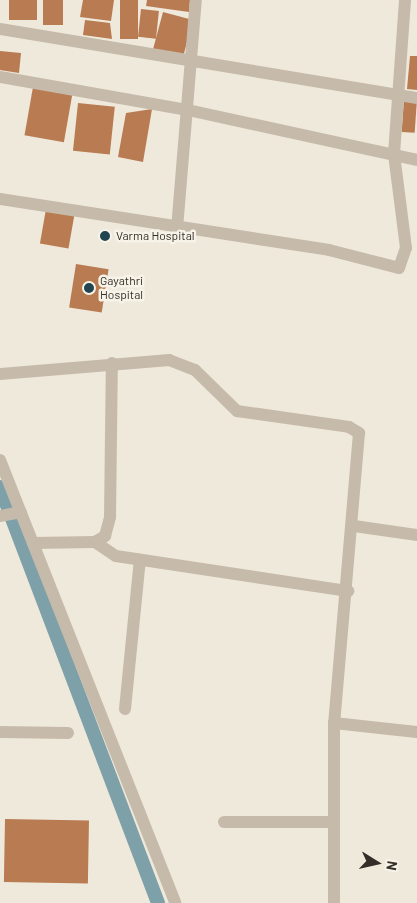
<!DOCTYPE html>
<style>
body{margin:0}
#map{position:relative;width:417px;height:903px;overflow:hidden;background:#efe9dc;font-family:Barlow,sans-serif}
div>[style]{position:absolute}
.canal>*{height:14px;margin:-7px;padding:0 7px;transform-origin:7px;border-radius:7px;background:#7ea0a9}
.building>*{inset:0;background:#b97b51;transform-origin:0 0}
.street>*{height:12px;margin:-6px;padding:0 6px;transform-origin:6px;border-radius:6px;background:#c6bbaa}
.dots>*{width:14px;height:14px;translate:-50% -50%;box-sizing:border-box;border:2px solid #f7f3e8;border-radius:50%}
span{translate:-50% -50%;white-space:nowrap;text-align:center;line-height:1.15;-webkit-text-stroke:5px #f7f3e8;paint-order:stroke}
.poi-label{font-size:12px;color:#342e28}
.left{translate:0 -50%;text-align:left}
.north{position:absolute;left:352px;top:838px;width:50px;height:50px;-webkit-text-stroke:4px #f7f3e8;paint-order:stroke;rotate:100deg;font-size:14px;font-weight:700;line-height:20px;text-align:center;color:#342e28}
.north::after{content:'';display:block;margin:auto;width:18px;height:22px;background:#342e28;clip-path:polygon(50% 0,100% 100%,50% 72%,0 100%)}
</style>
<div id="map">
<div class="canal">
<i style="left:0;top:487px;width:445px;rotate:69.2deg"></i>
</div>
<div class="building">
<i style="left:9px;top:0;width:28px;height:20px"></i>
<i style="left:43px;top:0;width:20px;height:25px"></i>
<i style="clip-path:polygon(83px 0,114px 0,111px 21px,80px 17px)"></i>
<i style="left:120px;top:0;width:18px;height:39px"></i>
<i style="clip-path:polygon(147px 0,190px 0,189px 12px,146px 6px)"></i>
<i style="left:141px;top:9px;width:18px;height:28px;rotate:6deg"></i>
<i style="left:163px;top:12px;width:31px;height:45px;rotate:15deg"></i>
<i style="clip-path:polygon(85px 20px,110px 23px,112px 39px,83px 35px)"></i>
<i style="clip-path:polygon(0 51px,21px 53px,19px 73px,0 70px)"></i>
<i style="clip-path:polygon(410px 56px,417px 56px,417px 90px,407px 89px)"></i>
<i style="left:33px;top:87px;width:40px;height:49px;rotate:10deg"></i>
<i style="left:404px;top:99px;width:13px;height:33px;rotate:4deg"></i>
<i style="left:78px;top:103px;width:37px;height:48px;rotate:6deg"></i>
<i style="clip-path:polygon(152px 109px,143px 162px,118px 157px,126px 113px)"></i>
<i style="left:46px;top:209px;width:29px;height:35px;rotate:10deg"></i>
<i style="left:76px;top:264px;width:33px;height:44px;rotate:9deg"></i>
<i style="left:5px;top:819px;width:84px;height:63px;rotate:1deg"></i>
</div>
<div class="street">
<i style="left:0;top:29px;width:423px;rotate:9.4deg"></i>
<i style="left:0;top:77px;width:191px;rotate:10deg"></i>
<i style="left:188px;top:110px;width:234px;rotate:12.3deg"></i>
<i style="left:0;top:199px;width:333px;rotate:8.8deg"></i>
<i style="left:329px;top:250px;width:72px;rotate:14.4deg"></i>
<i style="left:399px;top:268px;width:21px;rotate:-71deg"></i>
<i style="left:406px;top:248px;width:95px;rotate:-97.3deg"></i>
<i style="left:394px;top:154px;width:154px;rotate:-85.9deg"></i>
<i style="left:177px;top:229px;width:230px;rotate:-85.3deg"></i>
<i style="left:0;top:374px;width:170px;rotate:-4.7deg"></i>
<i style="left:169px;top:360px;width:28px;rotate:21deg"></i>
<i style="left:195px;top:370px;width:59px;rotate:44.3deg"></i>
<i style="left:237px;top:411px;width:113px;rotate:8.1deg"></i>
<i style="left:349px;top:427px;width:12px;rotate:31deg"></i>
<i style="left:359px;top:433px;width:291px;rotate:94.9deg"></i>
<i style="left:334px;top:723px;width:180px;rotate:90deg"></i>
<i style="left:0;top:460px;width:476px;rotate:68.4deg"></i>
<i style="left:0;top:516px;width:21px;rotate:-11deg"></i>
<i style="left:354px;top:526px;width:64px;rotate:8.1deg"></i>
<i style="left:95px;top:542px;width:25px;rotate:34deg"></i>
<i style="left:116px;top:556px;width:235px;rotate:8.6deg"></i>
<i style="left:33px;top:543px;width:62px;rotate:-0.9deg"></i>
<i style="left:95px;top:542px;width:12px;rotate:-31deg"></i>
<i style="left:105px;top:536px;width:20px;rotate:-75deg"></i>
<i style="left:110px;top:517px;width:154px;rotate:-89.3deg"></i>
<i style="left:125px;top:709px;width:150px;rotate:-84.3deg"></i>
<i style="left:334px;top:723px;width:83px;rotate:6.2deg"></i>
<i style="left:0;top:732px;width:68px;rotate:0.8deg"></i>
<i style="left:224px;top:822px;width:110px"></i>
</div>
<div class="dots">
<i style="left:105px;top:236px;background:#224651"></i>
<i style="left:89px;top:288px;background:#224651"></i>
</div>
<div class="poi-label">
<span class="left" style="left:116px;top:236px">Varma Hospital</span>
<span class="left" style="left:100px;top:288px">Gayathri<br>Hospital</span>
</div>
<div class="north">N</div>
</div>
